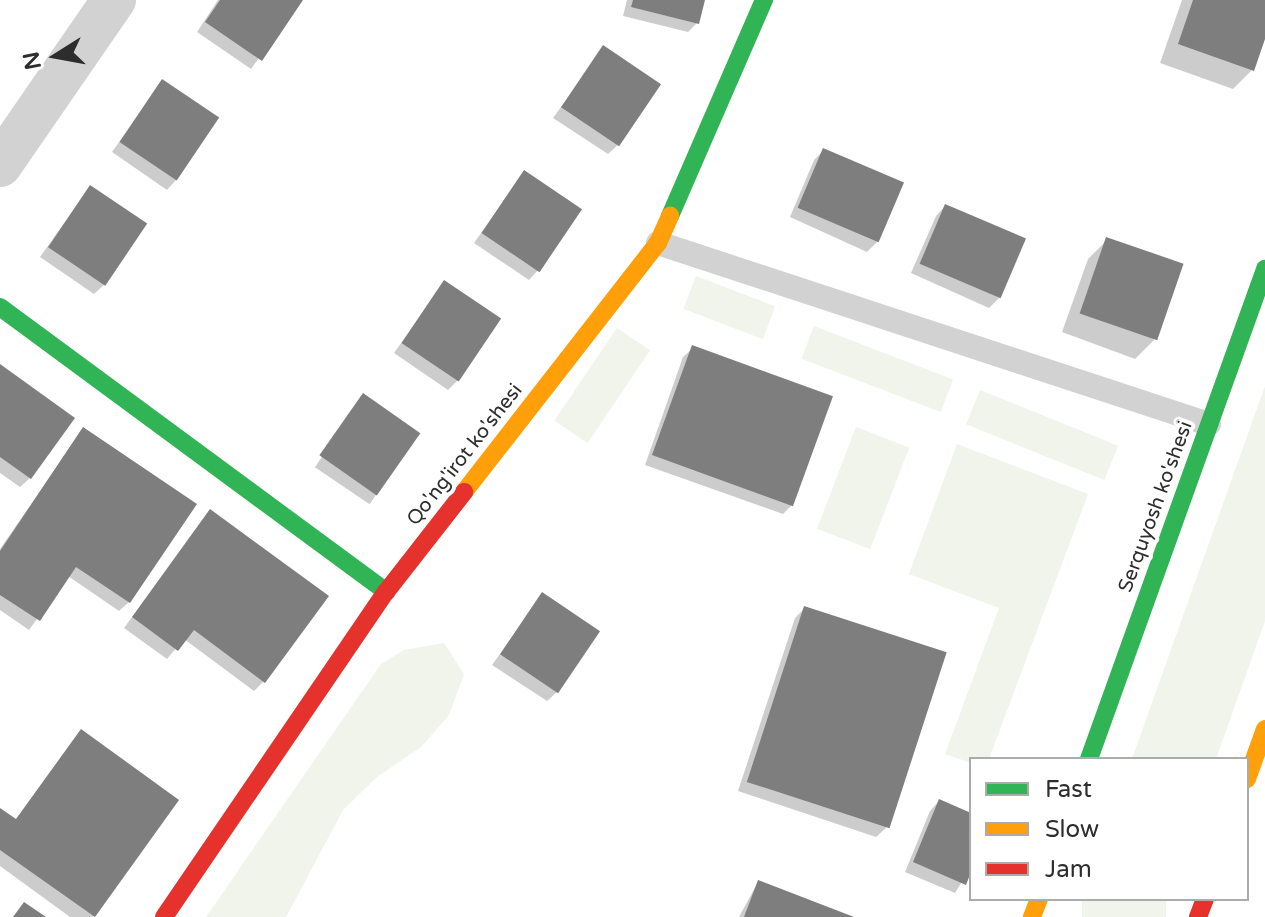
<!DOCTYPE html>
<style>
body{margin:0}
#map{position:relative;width:1265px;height:917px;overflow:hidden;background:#fff;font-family:"Varela Round",sans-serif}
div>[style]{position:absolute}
.green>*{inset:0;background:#f1f4ea;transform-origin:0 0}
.shadow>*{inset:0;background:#0003;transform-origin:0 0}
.building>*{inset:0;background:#7e7e7e;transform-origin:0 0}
.lane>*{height:24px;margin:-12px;padding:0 12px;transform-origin:12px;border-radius:12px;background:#d2d2d2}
.street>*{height:44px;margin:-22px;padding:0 22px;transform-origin:22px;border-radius:22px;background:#d2d2d2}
.fast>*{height:18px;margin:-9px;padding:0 9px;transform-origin:9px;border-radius:9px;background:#30b455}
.slow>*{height:18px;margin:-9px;padding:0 9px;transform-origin:9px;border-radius:9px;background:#ff9f0a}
.jam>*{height:18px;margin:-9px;padding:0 9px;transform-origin:9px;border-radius:9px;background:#e5322d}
span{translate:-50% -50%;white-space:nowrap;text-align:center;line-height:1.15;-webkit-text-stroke:8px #fff;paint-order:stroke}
.street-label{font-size:20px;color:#2d2d2d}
.legend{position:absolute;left:969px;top:757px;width:280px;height:144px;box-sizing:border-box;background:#fff;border:2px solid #ababab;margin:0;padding:10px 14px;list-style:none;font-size:24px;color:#2d2d2d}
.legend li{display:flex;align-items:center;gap:16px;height:40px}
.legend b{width:40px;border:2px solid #ababab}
.north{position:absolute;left:16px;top:16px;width:80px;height:80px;-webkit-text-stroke:6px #fff;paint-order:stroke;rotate:259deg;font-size:22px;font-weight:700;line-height:32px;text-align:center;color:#2d2d2d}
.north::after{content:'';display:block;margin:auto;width:28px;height:36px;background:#2d2d2d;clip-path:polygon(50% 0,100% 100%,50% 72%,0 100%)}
</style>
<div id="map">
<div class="green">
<i style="left:696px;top:276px;width:85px;height:35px;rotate:21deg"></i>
<i style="left:814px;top:326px;width:149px;height:35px;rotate:21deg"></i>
<i style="left:617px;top:328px;width:40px;height:112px;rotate:34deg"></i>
<i style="clip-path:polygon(1265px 386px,1265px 621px,1216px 759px,1132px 759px)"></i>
<i style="left:980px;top:390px;width:149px;height:37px;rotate:22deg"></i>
<i style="left:856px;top:427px;width:57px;height:109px;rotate:21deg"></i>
<i style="clip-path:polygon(957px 444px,1088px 494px,989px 759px,971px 759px,971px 763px,945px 754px,999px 608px,909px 574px)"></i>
<i style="clip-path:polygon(444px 643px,464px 674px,449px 715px,421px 747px,377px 777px,343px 810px,286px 917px,206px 917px,381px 664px,404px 650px)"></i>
<i style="left:1082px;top:899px;width:84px;height:19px"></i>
</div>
<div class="shadow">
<i style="clip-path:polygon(218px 0,301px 0,251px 69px,197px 32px)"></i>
<i style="clip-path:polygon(627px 0,703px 0,697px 23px,688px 32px,623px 16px)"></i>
<i style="clip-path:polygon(1182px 0,1265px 0,1265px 33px,1252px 70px,1233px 89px,1160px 63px)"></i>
<i style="clip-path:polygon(604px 48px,618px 145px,608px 154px,553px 118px)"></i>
<i style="clip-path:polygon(162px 82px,176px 180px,167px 190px,112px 152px)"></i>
<i style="clip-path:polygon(824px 150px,902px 184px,877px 242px,867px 252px,790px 217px,814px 160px)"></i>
<i style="clip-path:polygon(524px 172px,538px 270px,529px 280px,474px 243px)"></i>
<i style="clip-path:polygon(90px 187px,104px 285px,94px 294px,40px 257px)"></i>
<i style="clip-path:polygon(945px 206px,999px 298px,989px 308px,911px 273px,936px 216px)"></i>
<i style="clip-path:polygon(1107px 240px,1154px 340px,1135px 359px,1062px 332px,1088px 259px)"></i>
<i style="clip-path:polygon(444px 283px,458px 380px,448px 390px,394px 353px)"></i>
<i style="clip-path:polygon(693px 348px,792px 505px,783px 514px,645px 465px,683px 357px)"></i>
<i style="clip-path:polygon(0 367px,30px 478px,20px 487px,0 473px)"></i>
<i style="left:363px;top:396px;width:66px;height:86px;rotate:34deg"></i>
<i style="clip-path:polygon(83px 429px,129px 602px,119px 611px,68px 576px,29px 630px,0 610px,0 549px)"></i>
<i style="clip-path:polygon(210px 512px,264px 681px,254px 691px,184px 639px,167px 659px,124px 628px)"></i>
<i style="clip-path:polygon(542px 595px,557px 692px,547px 701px,492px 665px)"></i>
<i style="clip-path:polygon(805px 608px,886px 828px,876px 837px,738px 791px,795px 618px)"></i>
<i style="clip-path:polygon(81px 731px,176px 800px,93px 917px,70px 917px,0 866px,0 810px,15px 821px)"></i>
<i style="clip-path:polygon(939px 801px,971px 815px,971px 867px,955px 893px,905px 872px,930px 811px)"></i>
<i style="clip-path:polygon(758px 882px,849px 917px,739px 917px)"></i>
</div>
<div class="building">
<i style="clip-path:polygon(220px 0,303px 0,262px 61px,205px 22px)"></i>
<i style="clip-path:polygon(633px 0,705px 0,699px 24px,631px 7px)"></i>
<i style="clip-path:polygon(1193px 0,1265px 0,1265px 39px,1254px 71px,1178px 44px)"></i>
<i style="left:603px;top:45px;width:70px;height:75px;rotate:34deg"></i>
<i style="left:162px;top:79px;width:69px;height:76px;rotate:34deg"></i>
<i style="left:823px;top:148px;width:88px;height:65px;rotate:23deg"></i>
<i style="left:524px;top:170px;width:70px;height:76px;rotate:34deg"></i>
<i style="left:90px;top:185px;width:69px;height:75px;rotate:34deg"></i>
<i style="left:945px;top:204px;width:88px;height:65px;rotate:23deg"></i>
<i style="left:1106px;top:237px;width:82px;height:81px;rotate:19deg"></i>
<i style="left:444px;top:280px;width:69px;height:76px;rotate:34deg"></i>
<i style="left:692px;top:345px;width:150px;height:117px;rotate:20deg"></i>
<i style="clip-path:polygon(0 364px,75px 418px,31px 479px,0 457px)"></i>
<i style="left:363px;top:393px;width:70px;height:76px;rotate:35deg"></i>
<i style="clip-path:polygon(83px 427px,197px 504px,130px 603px,76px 567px,40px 621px,0 595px,0 551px)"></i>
<i style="clip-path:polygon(210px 509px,329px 596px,265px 683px,194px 630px,178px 651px,132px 617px)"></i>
<i style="left:542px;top:592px;width:70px;height:75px;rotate:34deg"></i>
<i style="left:804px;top:606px;width:150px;height:185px;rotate:18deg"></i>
<i style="clip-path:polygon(81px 729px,179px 800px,95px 917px,0 850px,0 808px,16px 819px)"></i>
<i style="clip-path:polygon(939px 799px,971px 813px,971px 872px,966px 885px,913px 862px)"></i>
<i style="clip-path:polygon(758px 880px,854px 917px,744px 917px)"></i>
<i style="clip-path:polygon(24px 902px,46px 917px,13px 917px)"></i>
</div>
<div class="lane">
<i style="left:658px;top:243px;width:580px;rotate:18.19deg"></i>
</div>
<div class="street">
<i style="left:0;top:165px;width:201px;rotate:-55.4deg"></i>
</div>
<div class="fast">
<i style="left:670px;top:216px;width:236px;rotate:-66.5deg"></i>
<i style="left:0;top:307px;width:480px;rotate:36.4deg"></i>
<i style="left:1089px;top:759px;width:521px;rotate:-70.24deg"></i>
</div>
<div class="slow">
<i style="left:464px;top:492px;width:316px;rotate:-52.1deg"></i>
<i style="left:658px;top:243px;width:30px;rotate:-66deg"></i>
<i style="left:1247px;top:779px;width:53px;rotate:-70.2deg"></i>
<i style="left:1032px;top:917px;width:19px;rotate:-69deg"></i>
</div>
<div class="jam">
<i style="left:164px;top:917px;width:394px;rotate:-55.7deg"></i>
<i style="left:386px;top:592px;width:127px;rotate:-52deg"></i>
<i style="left:1198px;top:917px;width:19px;rotate:-69deg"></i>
</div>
<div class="street-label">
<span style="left:465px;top:455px;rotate:-52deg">Qo'ng'irot ko'shesi</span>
<span style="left:1156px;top:507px;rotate:-70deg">Serquyosh ko'shesi</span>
</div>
<ul class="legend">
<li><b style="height:10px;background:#30b455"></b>Fast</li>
<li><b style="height:10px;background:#ff9f0a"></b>Slow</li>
<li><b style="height:10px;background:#e5322d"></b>Jam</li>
</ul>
<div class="north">N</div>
</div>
